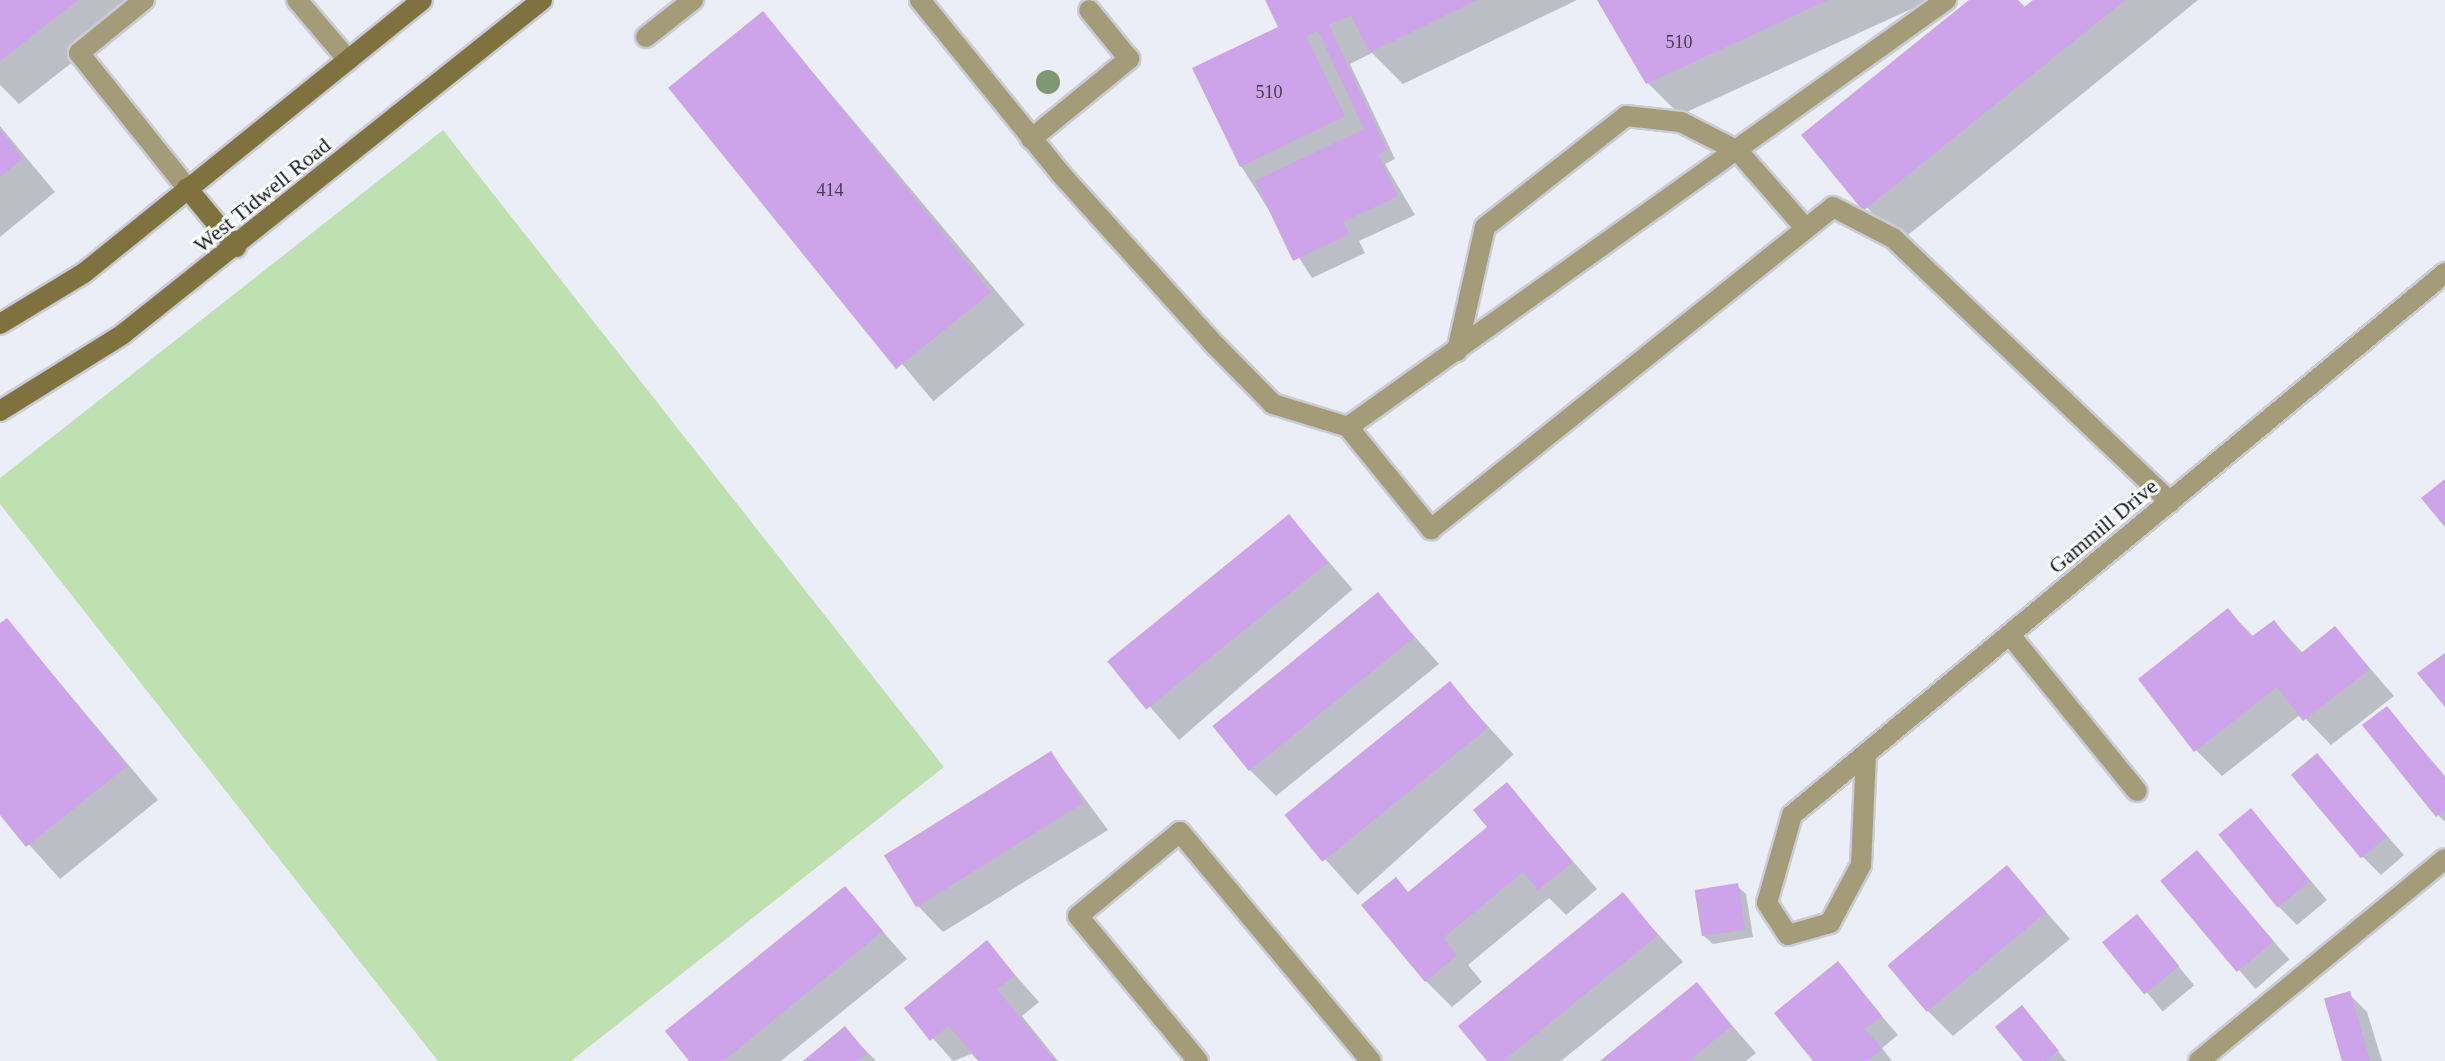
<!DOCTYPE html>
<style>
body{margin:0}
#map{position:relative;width:2445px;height:1061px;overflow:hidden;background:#ebeef7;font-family:"Times New Roman",serif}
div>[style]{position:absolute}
.green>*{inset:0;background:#bfe0b1}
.shadow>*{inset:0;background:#0003;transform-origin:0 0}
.building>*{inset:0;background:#cda3e9;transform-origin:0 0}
.roads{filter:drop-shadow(2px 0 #c9ccd4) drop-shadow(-2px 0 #c9ccd4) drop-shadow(0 2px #c9ccd4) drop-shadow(0 -2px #c9ccd4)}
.lane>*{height:20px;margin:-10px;padding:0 10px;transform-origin:10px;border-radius:10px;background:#a49b79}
.street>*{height:20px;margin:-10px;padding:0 10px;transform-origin:10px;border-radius:10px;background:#a49b79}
.secondary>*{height:20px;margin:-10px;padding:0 10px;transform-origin:10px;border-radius:10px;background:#80723e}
.trees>*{width:24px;height:24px;margin:-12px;border-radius:50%;background:#7e9873}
span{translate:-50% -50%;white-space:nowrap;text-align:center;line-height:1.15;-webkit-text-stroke:6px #fbfcfe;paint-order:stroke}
.number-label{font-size:18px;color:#453c4f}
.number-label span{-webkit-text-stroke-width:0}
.street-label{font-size:22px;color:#18191c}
</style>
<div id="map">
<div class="green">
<i style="clip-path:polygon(443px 130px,944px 767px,571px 1061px,438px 1061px,0 504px,0 478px)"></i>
</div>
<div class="shadow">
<i style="clip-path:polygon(0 0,152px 0,19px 104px,0 85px)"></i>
<i style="clip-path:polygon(1267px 0,1577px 0,1403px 84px,1372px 53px,1350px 64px,1395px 159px,1385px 164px,1415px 215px,1359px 241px,1365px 253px,1312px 278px,1241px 166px,1280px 28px)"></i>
<i style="clip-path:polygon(1600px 0,1931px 0,1680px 115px,1647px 82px)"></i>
<i style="clip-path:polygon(1972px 0,2018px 0,2026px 8px,2036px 0,2198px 0,1898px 243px,1804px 135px)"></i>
<i style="left:763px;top:13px;width:407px;height:119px;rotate:50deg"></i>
<i style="clip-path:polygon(0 126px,55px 192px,0 237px)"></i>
<i style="left:1289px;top:516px;width:97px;height:230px;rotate:49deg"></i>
<i style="clip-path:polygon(1378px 595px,1439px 664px,1276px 796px,1250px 770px)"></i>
<i style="clip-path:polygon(2228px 611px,2254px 637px,2274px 622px,2303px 653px,2335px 628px,2394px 696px,2331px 745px,2301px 714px,2222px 776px,2196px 750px)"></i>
<i style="clip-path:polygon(7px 620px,158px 800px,60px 879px,0 812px,0 626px)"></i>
<i style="left:1450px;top:684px;width:95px;height:210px;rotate:48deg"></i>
<i style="clip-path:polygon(2387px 708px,2445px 776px,2445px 822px,2438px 815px)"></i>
<i style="clip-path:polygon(1051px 753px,1108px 830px,943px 932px,917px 905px)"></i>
<i style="clip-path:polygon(2317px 756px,2404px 855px,2381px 875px,2363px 857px)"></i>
<i style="clip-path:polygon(1507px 785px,1597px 889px,1566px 915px,1549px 898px,1468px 965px,1482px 982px,1452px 1007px,1426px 981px,1409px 893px,1490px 828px)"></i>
<i style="clip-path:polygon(2251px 810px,2327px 900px,2297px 925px,2279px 907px)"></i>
<i style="left:2197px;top:853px;width:141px;height:45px;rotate:49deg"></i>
<i style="clip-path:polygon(2007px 868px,2070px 939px,1953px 1036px,1927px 1010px)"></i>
<i style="clip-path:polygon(1737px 886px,1746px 894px,1753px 937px,1713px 944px,1704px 936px)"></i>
<i style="clip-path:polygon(845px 888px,907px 959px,781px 1061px,692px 1061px)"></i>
<i style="clip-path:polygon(1623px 895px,1683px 962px,1561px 1061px,1489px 1061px)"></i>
<i style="left:2137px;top:917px;width:89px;height:41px;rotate:50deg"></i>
<i style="clip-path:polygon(987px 943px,1039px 1002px,1022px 1016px,1058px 1061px,981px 1061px,974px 1053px,953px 1061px,907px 1009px)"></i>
<i style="clip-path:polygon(1837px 964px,1898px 1035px,1882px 1048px,1892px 1061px,1815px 1061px)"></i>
<i style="clip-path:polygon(1697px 985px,1756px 1053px,1746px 1061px,1603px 1061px)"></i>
<i style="clip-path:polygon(2349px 994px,2367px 1012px,2382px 1061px,2344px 1061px)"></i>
<i style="clip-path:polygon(2030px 1017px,2066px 1061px,2025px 1061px)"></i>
<i style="clip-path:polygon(845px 1029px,876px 1061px,806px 1061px)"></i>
</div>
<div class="building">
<i style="clip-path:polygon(0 0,78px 0,0 61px)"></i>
<i style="clip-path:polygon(1265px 0,1477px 0,1369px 53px,1351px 15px,1329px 25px,1387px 150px,1378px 154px,1398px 196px,1343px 222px,1349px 234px,1293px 261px,1255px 181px,1364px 129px,1318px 31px,1306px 36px,1345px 116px,1240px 167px,1192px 68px,1278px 27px)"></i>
<i style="clip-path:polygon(1597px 0,1828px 0,1646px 84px)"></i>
<i style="clip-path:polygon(1969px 0,2017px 0,2023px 8px,2033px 0,2125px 0,1863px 211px,1801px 135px)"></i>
<i style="left:763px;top:11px;width:362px;height:122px;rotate:51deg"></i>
<i style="clip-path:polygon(0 130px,23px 158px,0 177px)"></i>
<i style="clip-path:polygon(2445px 479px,2445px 527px,2421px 498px)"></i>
<i style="left:1289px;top:514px;width:62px;height:234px;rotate:51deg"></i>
<i style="left:1378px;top:592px;width:58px;height:213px;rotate:51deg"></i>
<i style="clip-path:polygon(2228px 608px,2251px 637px,2274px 620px,2300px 654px,2335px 626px,2370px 669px,2303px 721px,2277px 687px,2194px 752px,2138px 679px)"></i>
<i style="clip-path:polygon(7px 618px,127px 766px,26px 847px,0 815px,0 623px)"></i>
<i style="clip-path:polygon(2445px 653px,2445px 707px,2417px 673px)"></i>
<i style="left:1450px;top:681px;width:60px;height:213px;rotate:51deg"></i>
<i style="clip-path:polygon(2387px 706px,2445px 778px,2445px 809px,2436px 817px,2362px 725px)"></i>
<i style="left:1051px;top:751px;width:61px;height:197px;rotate:58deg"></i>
<i style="left:2317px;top:753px;width:109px;height:34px;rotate:50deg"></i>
<i style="clip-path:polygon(1507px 782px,1573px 862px,1538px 890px,1523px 872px,1443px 938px,1457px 955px,1425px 982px,1361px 905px,1396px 877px,1408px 892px,1487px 827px,1473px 810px)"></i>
<i style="left:2251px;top:808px;width:94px;height:42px;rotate:51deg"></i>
<i style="left:2197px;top:850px;width:119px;height:48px;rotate:50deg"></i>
<i style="left:2007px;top:865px;width:61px;height:156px;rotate:50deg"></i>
<i style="left:1738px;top:883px;width:47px;height:44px;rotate:81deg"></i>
<i style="clip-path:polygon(845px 886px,883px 931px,723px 1061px,689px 1061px,665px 1031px)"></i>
<i style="clip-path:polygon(1623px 892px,1658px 935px,1503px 1061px,1487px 1061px,1458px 1026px)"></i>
<i style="left:2137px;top:914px;width:67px;height:45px;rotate:51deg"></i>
<i style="clip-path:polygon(987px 940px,1015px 975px,997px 989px,1055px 1061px,978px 1061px,949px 1026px,930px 1041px,904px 1008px)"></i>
<i style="clip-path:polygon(1838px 961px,1882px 1016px,1865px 1029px,1882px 1049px,1867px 1061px,1813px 1061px,1774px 1013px)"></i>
<i style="clip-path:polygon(1697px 982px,1732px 1026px,1688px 1061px,1600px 1061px)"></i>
<i style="left:2350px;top:991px;width:73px;height:27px;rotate:74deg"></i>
<i style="clip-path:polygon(2022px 1005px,2059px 1051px,2046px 1061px,2023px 1061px,1995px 1027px)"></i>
<i style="clip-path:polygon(845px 1026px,867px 1053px,857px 1061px,803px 1061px)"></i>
</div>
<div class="roads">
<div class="lane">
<i style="left:144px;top:0;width:84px;rotate:140.8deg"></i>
<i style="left:79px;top:53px;width:173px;rotate:51.3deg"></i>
<i style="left:297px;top:0;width:79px;rotate:49.6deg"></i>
<i style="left:920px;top:0;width:223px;rotate:51deg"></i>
<i style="left:1060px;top:173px;width:233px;rotate:48deg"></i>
<i style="left:1216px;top:346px;width:81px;rotate:45.5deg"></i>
<i style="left:1273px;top:404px;width:78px;rotate:17deg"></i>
<i style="left:1348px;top:427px;width:132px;rotate:50.9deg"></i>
<i style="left:1431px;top:529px;width:515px;rotate:-38.69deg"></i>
<i style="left:1833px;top:207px;width:68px;rotate:27.3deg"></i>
<i style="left:1893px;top:238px;width:383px;rotate:43.6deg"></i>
<i style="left:646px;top:37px;width:60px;rotate:-38.2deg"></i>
<i style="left:1031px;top:139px;width:127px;rotate:-39.2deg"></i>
<i style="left:1129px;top:59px;width:63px;rotate:-129.2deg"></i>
<i style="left:1457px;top:351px;width:127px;rotate:-77.3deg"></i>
<i style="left:1485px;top:227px;width:179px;rotate:-38.2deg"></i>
<i style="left:1626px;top:116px;width:55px;rotate:6.2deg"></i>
<i style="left:1681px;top:122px;width:64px;rotate:27deg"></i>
<i style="left:1738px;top:151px;width:103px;rotate:48.9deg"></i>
<i style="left:1348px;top:427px;width:735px;rotate:-35.53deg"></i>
<i style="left:2010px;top:635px;width:201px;rotate:50.9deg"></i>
<i style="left:1792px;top:815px;width:91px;rotate:105.9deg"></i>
<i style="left:1767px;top:903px;width:38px;rotate:57deg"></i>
<i style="left:1788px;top:935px;width:44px;rotate:-15.9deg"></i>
<i style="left:1830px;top:923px;width:66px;rotate:-61.9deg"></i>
<i style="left:1861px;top:865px;width:111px;rotate:-87.4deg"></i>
<i style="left:1198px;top:1061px;width:188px;rotate:-129.6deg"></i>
<i style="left:1078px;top:916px;width:132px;rotate:-39.5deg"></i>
<i style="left:1180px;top:832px;width:298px;rotate:50.2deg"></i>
<i style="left:2199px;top:1061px;width:318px;rotate:-39.4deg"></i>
</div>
<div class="street">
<i style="left:1792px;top:815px;width:849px;rotate:-39.69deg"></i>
</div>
<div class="secondary">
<i style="left:187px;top:188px;width:77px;rotate:50.3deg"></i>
<i style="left:0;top:324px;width:98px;rotate:-31.3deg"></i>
<i style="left:84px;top:273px;width:434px;rotate:-38.9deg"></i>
<i style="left:0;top:411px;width:145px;rotate:-32deg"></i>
<i style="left:123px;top:334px;width:536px;rotate:-38.56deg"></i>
</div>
</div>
<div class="trees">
<i style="left:1048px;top:82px"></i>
</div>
<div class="number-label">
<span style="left:1679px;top:42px">510</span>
<span style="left:1269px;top:92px">510</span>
<span style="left:830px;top:190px">414</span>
</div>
<div class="street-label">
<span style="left:262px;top:195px;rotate:-39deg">West Tidwell Road</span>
<span style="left:2103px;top:526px;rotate:-40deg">Gammill Drive</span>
</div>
</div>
